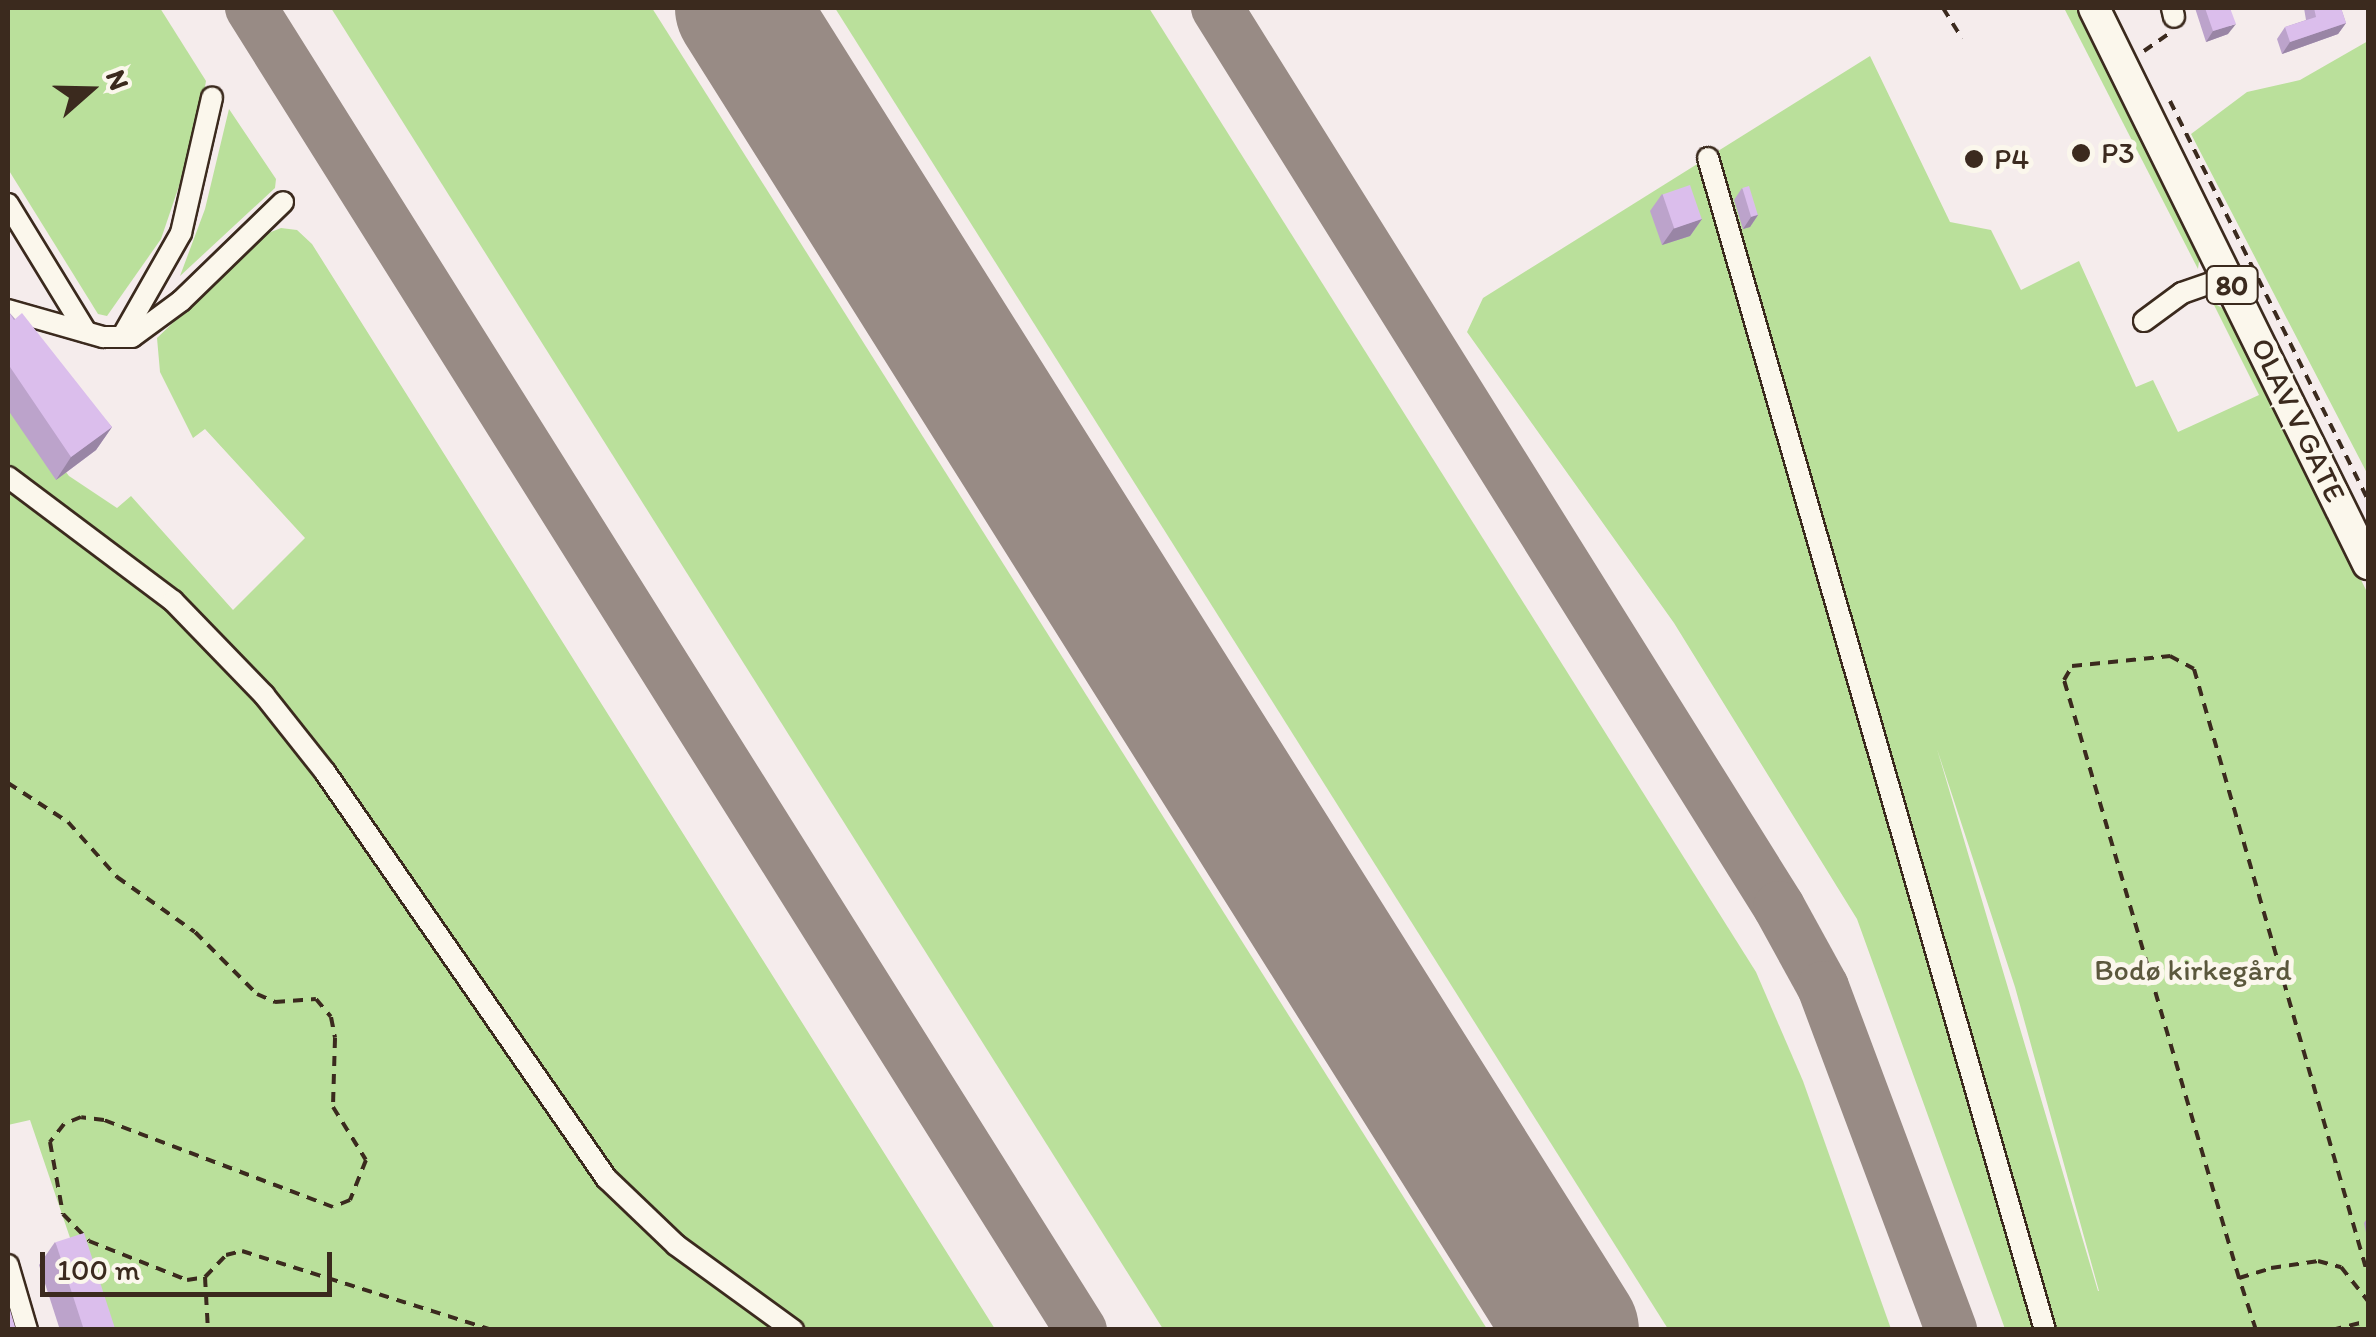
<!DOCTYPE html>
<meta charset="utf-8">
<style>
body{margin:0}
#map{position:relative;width:2376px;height:1337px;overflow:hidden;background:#f5ecec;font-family:Itim,sans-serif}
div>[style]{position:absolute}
.green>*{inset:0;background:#bae09b}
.taxiway>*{height:52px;margin:-26px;padding:0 26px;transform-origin:26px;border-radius:26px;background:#988b85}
.runway>*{height:132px;margin:-66px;padding:0 66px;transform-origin:66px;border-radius:66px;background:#988b85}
.path>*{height:4px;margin-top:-2px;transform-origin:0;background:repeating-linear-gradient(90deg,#3b2a1e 0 10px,transparent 0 18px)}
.roads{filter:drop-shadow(2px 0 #3b2a1e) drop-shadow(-2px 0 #3b2a1e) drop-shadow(0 2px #3b2a1e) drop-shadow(0 -2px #3b2a1e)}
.minor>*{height:20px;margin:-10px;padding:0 10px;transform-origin:10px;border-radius:10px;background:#fbf7ec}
.highway>*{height:30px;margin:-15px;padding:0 15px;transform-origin:15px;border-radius:15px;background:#fbf7ec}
.wall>*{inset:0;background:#bca3cb}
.shaded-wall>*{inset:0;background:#9985a5}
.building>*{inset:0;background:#dbbeec;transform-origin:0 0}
.dots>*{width:28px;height:28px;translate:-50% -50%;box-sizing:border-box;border:5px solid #fbf7ec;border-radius:50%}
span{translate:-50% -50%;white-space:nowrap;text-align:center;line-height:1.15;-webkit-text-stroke:10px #fbf7ec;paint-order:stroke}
.shield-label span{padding:2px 8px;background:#fbf7ec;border:2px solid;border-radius:8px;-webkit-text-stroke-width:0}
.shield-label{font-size:28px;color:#3b2a1e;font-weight:700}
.poi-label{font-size:30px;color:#3b2a1e}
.left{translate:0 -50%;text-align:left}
.street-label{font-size:30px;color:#3b2a1e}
.park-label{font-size:30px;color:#5b583d}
.frame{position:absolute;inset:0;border:10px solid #3b2a1e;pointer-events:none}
.north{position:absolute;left:40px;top:40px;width:100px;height:100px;-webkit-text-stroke:8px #fbf7ec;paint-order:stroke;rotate:70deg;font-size:28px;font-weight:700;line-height:40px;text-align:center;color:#3b2a1e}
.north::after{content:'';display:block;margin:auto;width:35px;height:45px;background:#3b2a1e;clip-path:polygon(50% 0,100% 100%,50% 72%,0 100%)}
.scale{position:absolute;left:40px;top:1252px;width:292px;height:45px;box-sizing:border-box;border:5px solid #3b2a1e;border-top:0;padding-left:12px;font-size:30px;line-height:35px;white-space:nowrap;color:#3b2a1e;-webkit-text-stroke:8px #fbf7ec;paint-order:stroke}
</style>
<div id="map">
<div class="green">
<i style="clip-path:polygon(8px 8px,160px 8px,206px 81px,196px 136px,161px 239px,107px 316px,98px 314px,8px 169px)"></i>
<i style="clip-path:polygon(331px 8px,652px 8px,1487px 1329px,1163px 1329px)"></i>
<i style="clip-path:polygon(835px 8px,1149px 8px,1756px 972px,1803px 1081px,1891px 1329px,1668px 1329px)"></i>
<i style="clip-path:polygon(2064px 8px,2080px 8px,2200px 254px,2198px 269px)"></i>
<i style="clip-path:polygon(2368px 41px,2368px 475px,2191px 134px,2247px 92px,2300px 80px)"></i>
<i style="clip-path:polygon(evenodd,1870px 56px,1950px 222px,1991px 230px,2021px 290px,2079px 261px,2136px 387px,2153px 380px,2178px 432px,2259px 395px,2213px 303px,2228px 311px,2368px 594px,2368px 1329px,2005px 1329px,1857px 919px,1674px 623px,1467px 332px,1483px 298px,1870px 56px,1937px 749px,2015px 987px,2099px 1291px,2098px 1291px,1937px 749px)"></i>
<i style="clip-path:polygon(229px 109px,276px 179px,275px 188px,180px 276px,205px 209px)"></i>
<i style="clip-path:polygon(281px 228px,297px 230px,312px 244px,995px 1329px,101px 1329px,30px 1120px,8px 1125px,8px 406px,11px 401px,69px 476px,117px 508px,131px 496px,233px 610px,305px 538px,205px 429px,193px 438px,160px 372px,157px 338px,266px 234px)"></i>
</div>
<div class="taxiway">
<i style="left:251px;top:8px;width:1561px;rotate:57.88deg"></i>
<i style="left:1217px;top:8px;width:1060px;rotate:57.99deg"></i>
<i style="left:1779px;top:907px;width:91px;rotate:61.2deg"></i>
<i style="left:1823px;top:987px;width:366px;rotate:69.5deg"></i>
</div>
<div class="runway">
<i style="left:741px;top:8px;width:1562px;rotate:57.82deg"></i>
</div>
<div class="path">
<i style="left:1943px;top:8px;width:36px;rotate:58deg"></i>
<i style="left:2144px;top:51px;width:29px;rotate:-35deg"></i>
<i style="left:2170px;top:101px;width:445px;rotate:63.6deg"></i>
<i style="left:8px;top:783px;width:72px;rotate:33deg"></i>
<i style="left:68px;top:822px;width:74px;rotate:48.3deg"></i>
<i style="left:117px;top:877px;width:95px;rotate:35.2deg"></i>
<i style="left:195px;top:932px;width:88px;rotate:45deg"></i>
<i style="left:257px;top:994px;width:20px;rotate:24deg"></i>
<i style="left:275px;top:1002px;width:41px;rotate:-4.2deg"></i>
<i style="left:316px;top:999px;width:23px;rotate:50deg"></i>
<i style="left:331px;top:1017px;width:21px;rotate:79deg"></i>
<i style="left:335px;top:1038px;width:69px;rotate:91.7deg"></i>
<i style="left:333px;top:1107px;width:62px;rotate:58.1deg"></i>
<i style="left:366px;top:1160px;width:43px;rotate:111.8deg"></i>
<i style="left:350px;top:1200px;width:18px;rotate:158deg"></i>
<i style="left:333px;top:1207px;width:245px;rotate:-159.2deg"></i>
<i style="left:104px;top:1120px;width:23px;rotate:-173deg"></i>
<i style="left:81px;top:1117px;width:18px;rotate:158deg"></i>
<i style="left:64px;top:1124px;width:23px;rotate:128deg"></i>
<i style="left:50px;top:1142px;width:73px;rotate:79.8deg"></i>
<i style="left:63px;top:1214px;width:37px;rotate:46deg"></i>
<i style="left:89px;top:1241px;width:105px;rotate:21.7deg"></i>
<i style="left:187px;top:1280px;width:18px;rotate:-9deg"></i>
<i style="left:205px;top:1277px;width:30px;rotate:-46deg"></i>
<i style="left:226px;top:1255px;width:16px;rotate:-14deg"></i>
<i style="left:242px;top:1251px;width:262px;rotate:17.5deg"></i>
<i style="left:205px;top:1277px;width:53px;rotate:86.8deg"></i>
<i style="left:2239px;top:1278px;width:623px;rotate:-106.31deg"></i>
<i style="left:2064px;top:680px;width:16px;rotate:-60deg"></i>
<i style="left:2072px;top:666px;width:99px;rotate:-5.8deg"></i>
<i style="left:2170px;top:656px;width:27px;rotate:28deg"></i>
<i style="left:2194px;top:669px;width:627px;rotate:73.99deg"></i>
<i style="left:2256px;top:1330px;width:55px;rotate:-108.1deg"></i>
<i style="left:2239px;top:1278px;width:34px;rotate:-17deg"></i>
<i style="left:2271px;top:1268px;width:48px;rotate:-8.5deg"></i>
<i style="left:2318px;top:1261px;width:24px;rotate:15deg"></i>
<i style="left:2341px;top:1267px;width:43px;rotate:51.5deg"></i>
<i style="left:2332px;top:1330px;width:37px;rotate:-14deg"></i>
</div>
<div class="roads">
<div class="minor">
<i style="left:2172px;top:8px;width:9px;rotate:77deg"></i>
<i style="left:1708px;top:158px;width:1219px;rotate:73.96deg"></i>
<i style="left:8px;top:204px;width:150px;rotate:58.6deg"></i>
<i style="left:8px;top:310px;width:99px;rotate:15.9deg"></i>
<i style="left:103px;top:337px;width:29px"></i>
<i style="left:132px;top:337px;width:61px;rotate:-36.3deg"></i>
<i style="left:181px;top:301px;width:142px;rotate:-44.1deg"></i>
<i style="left:2144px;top:321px;width:47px;rotate:-36.4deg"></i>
<i style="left:2182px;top:293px;width:49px;rotate:-19.2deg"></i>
<i style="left:122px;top:337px;width:120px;rotate:-60.4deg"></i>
<i style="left:181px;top:233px;width:139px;rotate:-77.1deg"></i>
<i style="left:8px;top:477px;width:206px;rotate:36.9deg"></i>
<i style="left:173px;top:601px;width:131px;rotate:45.9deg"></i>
<i style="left:264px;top:695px;width:98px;rotate:51.6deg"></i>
<i style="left:325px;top:772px;width:495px;rotate:55.3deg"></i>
<i style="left:607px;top:1179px;width:95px;rotate:43.7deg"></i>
<i style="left:676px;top:1245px;width:145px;rotate:36deg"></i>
<i style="left:8px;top:1265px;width:68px;rotate:73.7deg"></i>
</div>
<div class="highway">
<i style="left:2094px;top:8px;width:620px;rotate:63.77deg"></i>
</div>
</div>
<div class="wall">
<i style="clip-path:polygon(2195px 8px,2236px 8px,2231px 9px,2228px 34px,2206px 42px)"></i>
<i style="clip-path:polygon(2304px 8px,2341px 8px,2346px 23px,2338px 34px,2282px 54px,2277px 39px,2285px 27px,2306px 20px)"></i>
<i style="clip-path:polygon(1742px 188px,1758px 215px,1750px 227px,1743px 229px,1734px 200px)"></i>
<i style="clip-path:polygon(1662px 194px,1702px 219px,1690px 236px,1662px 245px,1650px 211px)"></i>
<i style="clip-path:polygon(8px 311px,112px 427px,96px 450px,56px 480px,8px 410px)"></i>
<i style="clip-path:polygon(2368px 1217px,2368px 1242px,2364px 1223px)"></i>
<i style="clip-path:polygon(55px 1242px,116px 1330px,60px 1330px,39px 1265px)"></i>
</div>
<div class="shaded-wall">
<i style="clip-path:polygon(2346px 23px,2338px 34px,2282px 54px,2290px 42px)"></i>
<i style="clip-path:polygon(2236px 24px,2228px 34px,2206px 42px,2213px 31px)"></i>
<i style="clip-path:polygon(1758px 215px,1750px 227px,1743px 229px,1751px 217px)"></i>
<i style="clip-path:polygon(1702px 219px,1690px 236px,1662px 245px,1674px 228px)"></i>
<i style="clip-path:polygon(112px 427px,96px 450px,56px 480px,71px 457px)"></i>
</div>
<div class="building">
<i style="clip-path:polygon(2205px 8px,2230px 8px,2236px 24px,2213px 31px)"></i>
<i style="clip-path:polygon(2314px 8px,2341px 8px,2346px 23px,2290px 42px,2285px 27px,2316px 17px)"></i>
<i style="left:1690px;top:185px;width:36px;height:29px;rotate:71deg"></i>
<i style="left:1749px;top:186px;width:30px;height:7px;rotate:73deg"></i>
<i style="clip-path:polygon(8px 311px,14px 320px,22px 313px,112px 427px,71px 457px,8px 364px)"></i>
<i style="left:84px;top:1233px;width:102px;height:30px;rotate:72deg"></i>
<i style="clip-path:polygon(8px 1303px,16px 1330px,8px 1330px)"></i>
</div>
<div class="dots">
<i style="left:2081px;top:153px;background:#3b2a1e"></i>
<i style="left:1974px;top:159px;background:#3b2a1e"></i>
</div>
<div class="shield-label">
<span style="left:2232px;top:285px">80</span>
</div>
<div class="poi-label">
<span class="left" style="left:2101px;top:153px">P3</span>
<span class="left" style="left:1994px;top:159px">P4</span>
</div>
<div class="street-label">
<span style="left:2298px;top:420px;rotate:64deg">OLAV V GATE</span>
</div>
<div class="park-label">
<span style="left:2193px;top:970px">Bodø kirkegård</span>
</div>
<div class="frame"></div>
<div class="north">N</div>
<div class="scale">100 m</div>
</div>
